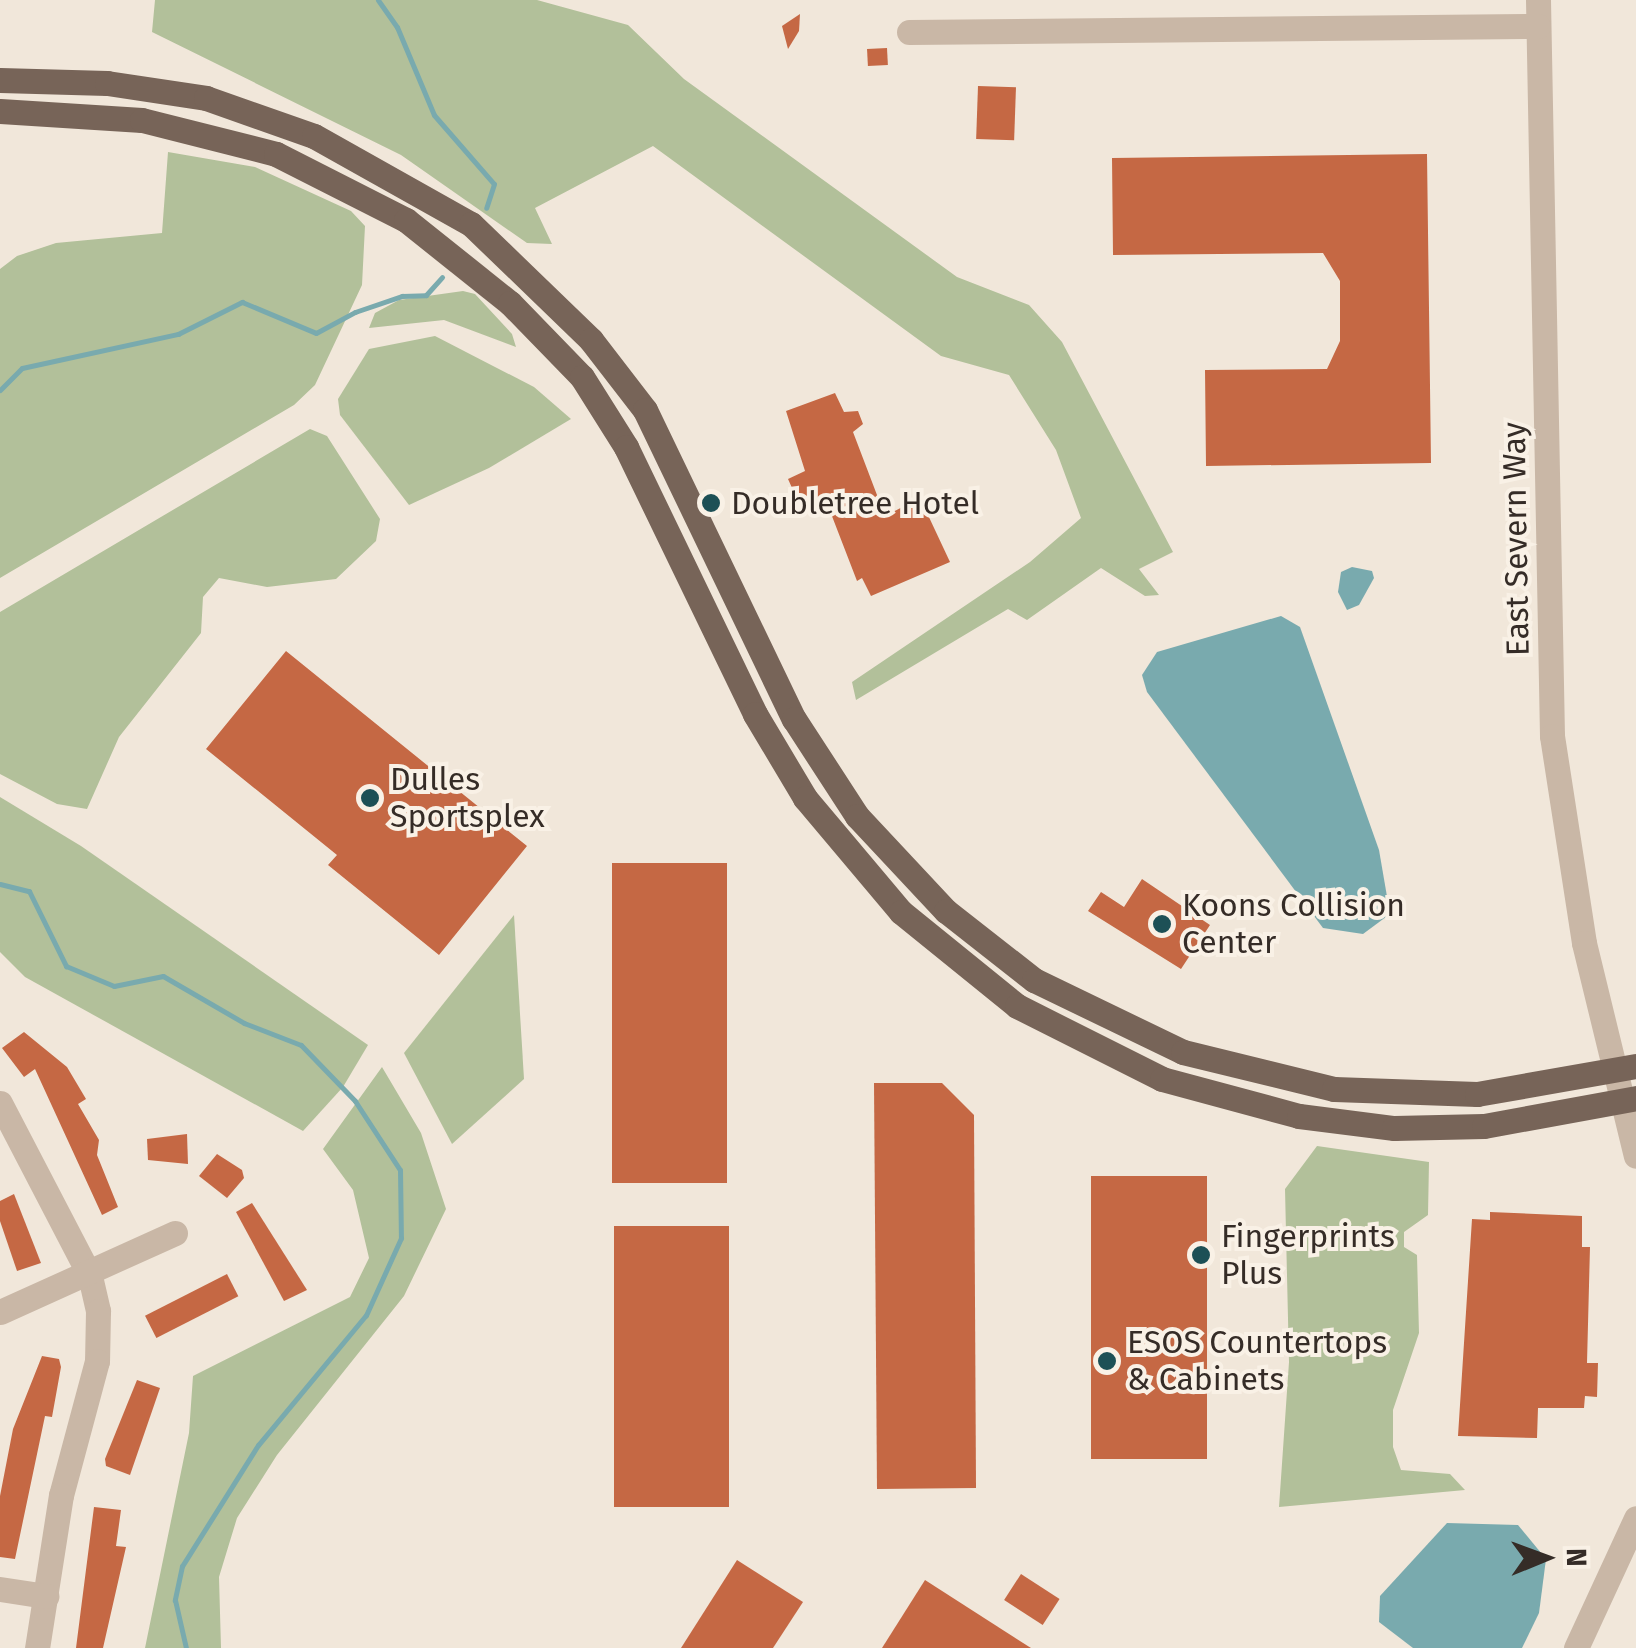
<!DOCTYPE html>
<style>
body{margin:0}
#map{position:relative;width:1636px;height:1648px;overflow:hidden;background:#f1e7da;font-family:"Fira Sans",sans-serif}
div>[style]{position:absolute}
.green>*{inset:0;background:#b2c09a}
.water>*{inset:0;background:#79aaae}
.stream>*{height:5px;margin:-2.5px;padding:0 2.5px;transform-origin:2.5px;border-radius:2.5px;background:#79aaae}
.building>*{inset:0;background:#c56844;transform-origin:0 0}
.minor>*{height:25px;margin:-12.5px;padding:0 12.5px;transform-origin:12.5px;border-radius:12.5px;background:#c9b7a6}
.major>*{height:25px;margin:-12.5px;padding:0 12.5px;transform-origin:12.5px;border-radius:12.5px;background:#776458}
.dots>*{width:28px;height:28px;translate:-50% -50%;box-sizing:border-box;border:5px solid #f9f1e6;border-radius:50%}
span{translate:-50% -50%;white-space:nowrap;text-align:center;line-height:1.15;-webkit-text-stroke:8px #f9f1e6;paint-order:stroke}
.poi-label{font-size:32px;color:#352c27}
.left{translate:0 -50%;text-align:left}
.street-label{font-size:32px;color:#352c27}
.north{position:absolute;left:1496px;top:1508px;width:100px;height:100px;-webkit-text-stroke:8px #f9f1e6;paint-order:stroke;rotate:89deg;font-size:28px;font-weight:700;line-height:40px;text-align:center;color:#352c27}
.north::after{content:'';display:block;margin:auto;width:35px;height:45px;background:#352c27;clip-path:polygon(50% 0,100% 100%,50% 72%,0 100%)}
</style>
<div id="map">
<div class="green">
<i style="clip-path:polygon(155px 0,537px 0,628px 25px,684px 79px,957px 277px,1029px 305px,1062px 342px,1173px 552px,1139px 569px,1159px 595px,1145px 596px,1101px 568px,1027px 620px,1008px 609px,856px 700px,852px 682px,1030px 562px,1081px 518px,1056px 450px,1009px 375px,941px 356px,653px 146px,535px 208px,552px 244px,527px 243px,401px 155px,152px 32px)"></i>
<i style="clip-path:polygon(168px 152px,255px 167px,351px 211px,365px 226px,362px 285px,315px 385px,294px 405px,0 578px,0 269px,17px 256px,56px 243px,162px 233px)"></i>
<i style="clip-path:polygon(463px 291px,475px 294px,512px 334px,516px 347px,444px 320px,369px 328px,375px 313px,399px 300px)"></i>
<i style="clip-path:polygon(435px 336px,534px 387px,571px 419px,489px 468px,409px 505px,340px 415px,338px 399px,369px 349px)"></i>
<i style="clip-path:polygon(310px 429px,327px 436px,380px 519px,376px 541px,336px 579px,267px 587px,219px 578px,203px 597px,201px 633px,119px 737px,87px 809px,57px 804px,0 774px,0 612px)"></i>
<i style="clip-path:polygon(0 797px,81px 846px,368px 1045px,343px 1087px,303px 1131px,25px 977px,0 952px)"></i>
<i style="clip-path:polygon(514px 915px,524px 1079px,452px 1144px,404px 1053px)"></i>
<i style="clip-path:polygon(382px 1067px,421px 1133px,446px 1209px,404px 1296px,277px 1455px,237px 1518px,219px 1577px,221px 1648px,145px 1648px,189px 1433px,193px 1376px,350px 1297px,369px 1258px,353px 1190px,323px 1149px)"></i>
<i style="clip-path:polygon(1317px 1146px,1429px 1162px,1428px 1215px,1404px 1232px,1404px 1247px,1417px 1255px,1419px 1333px,1393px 1410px,1393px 1447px,1401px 1470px,1450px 1474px,1465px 1490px,1279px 1507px,1289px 1362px,1285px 1189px)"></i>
</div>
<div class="water">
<i style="clip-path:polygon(1352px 567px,1372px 571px,1374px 578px,1359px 605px,1347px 610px,1338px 592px,1341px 572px)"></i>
<i style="clip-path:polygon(1281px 616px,1300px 627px,1379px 850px,1390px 914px,1363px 934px,1323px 928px,1147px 692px,1142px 675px,1157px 652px)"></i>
<i style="clip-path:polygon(1447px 1523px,1518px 1525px,1546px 1559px,1539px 1613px,1522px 1648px,1413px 1648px,1379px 1622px,1380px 1596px)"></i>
</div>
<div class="stream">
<i style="left:378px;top:0;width:33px;rotate:55deg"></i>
<i style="left:397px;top:27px;width:95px;rotate:67.2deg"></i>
<i style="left:434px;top:115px;width:91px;rotate:49deg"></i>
<i style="left:494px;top:184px;width:25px;rotate:108deg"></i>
<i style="left:0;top:390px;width:31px;rotate:-45deg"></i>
<i style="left:22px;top:368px;width:160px;rotate:-12.3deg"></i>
<i style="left:178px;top:334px;width:72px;rotate:-26.6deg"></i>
<i style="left:242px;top:302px;width:80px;rotate:22.7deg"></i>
<i style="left:316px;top:333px;width:44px;rotate:-28.3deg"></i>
<i style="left:355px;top:312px;width:50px;rotate:-18.8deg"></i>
<i style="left:402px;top:296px;width:24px;rotate:-2deg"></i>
<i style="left:426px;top:295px;width:24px;rotate:-48deg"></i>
<i style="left:0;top:884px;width:30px;rotate:14deg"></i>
<i style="left:29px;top:891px;width:84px;rotate:63.7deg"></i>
<i style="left:66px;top:966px;width:52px;rotate:22.6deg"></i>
<i style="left:114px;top:986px;width:50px;rotate:-11.5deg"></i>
<i style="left:163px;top:976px;width:94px;rotate:30.1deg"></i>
<i style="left:244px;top:1023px;width:61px;rotate:21.1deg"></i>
<i style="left:301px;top:1045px;width:78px;rotate:46deg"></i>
<i style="left:355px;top:1101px;width:82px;rotate:56.9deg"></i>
<i style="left:400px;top:1170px;width:68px;rotate:89.2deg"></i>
<i style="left:401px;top:1238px;width:85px;rotate:114.4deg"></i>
<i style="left:366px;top:1315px;width:169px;rotate:129.7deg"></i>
<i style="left:258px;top:1445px;width:143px;rotate:122.1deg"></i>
<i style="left:182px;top:1566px;width:35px;rotate:102deg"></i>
<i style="left:175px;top:1600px;width:49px;rotate:77.1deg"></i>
</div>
<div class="building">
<i style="clip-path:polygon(800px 14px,799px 31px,788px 49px,782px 26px)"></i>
<i style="left:887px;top:48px;width:17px;height:20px;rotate:87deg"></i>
<i style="left:978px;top:86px;width:38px;height:53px;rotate:2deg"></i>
<i style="clip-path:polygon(1427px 154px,1431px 463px,1206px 466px,1205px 370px,1327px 369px,1340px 341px,1340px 281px,1323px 253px,1113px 255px,1112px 158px)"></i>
<i style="clip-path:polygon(835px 393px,844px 412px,858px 411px,863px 424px,853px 432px,885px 516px,920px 498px,950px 562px,871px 596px,862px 578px,857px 581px,830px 511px,820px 499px,801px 508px,788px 479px,805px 471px,786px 411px)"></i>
<i style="clip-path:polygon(286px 651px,527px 846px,439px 955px,328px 865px,337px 855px,206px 749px)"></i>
<i style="left:727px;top:863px;width:320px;height:115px;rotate:90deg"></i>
<i style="clip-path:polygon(1142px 879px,1210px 925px,1181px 969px,1088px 911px,1101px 892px,1124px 907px)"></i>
<i style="clip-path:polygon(24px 1032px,67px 1067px,86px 1099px,78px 1104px,99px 1140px,97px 1155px,118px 1207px,102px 1215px,35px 1069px,24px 1077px,2px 1048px)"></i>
<i style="clip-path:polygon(874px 1083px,942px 1083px,974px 1115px,976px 1488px,877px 1489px)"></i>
<i style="clip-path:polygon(187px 1134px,188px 1164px,148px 1160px,147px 1139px)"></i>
<i style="clip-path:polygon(217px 1154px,242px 1170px,244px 1178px,227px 1198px,199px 1176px)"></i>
<i style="left:1207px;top:1176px;width:283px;height:116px;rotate:90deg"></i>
<i style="clip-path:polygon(14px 1194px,41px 1263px,17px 1271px,0 1221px,0 1201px)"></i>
<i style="clip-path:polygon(252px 1203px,307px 1290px,284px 1301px,236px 1212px)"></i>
<i style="clip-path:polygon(1490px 1212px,1582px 1216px,1582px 1247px,1590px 1247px,1587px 1363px,1598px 1363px,1597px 1397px,1585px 1396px,1584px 1408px,1538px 1408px,1537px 1438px,1458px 1436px,1472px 1219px,1490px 1220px)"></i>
<i style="left:729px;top:1226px;width:281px;height:115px;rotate:90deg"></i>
<i style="left:227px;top:1274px;width:25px;height:92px;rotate:63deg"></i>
<i style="clip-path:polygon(42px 1356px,59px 1359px,61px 1367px,52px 1417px,45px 1416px,15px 1559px,0 1557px,0 1496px,13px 1429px)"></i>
<i style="clip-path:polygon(137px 1380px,160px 1388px,130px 1475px,106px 1466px,105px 1459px)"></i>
<i style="clip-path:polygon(94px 1507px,121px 1510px,116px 1546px,126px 1547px,103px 1648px,76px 1648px)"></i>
<i style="clip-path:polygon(737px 1560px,803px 1602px,773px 1648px,681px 1648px)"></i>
<i style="left:1021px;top:1574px;width:46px;height:31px;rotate:33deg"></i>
<i style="clip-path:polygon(925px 1580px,1031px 1648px,882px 1648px)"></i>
</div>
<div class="minor">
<i style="left:1538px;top:0;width:736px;rotate:88.91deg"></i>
<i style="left:1552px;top:736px;width:209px;rotate:81.2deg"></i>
<i style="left:1584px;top:943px;width:219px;rotate:76.3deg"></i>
<i style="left:909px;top:32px;width:629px;rotate:-0.55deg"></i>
<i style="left:0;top:1103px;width:195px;rotate:62.5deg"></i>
<i style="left:90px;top:1276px;width:36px;rotate:77deg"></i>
<i style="left:98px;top:1311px;width:50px;rotate:91.1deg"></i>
<i style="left:97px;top:1361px;width:139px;rotate:105deg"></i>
<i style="left:61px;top:1495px;width:155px;rotate:98.9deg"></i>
<i style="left:0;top:1312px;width:192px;rotate:-24.3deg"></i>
<i style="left:0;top:1589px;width:47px;rotate:8.7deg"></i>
<i style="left:1576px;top:1648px;width:143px;rotate:-65.2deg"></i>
</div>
<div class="major">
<i style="left:0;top:80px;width:107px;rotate:1.6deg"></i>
<i style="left:107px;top:83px;width:100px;rotate:8.6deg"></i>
<i style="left:206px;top:98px;width:114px;rotate:19.4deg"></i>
<i style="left:314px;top:136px;width:180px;rotate:29.3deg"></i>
<i style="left:471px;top:224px;width:167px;rotate:44deg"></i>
<i style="left:591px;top:340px;width:88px;rotate:52.4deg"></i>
<i style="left:645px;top:410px;width:343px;rotate:64.3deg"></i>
<i style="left:794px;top:719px;width:116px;rotate:57deg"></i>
<i style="left:857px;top:816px;width:130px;rotate:46.9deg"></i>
<i style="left:946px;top:911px;width:112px;rotate:38.1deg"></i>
<i style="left:1034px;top:980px;width:165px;rotate:25.8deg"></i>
<i style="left:1183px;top:1052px;width:155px;rotate:13.8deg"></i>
<i style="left:1334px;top:1089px;width:143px;rotate:2deg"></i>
<i style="left:1477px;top:1094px;width:161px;rotate:-10deg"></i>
<i style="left:0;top:111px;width:142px;rotate:3.6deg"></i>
<i style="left:142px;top:120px;width:138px;rotate:14.2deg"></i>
<i style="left:276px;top:154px;width:146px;rotate:26.9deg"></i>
<i style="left:406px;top:220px;width:133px;rotate:38.6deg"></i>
<i style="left:510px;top:303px;width:103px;rotate:45.8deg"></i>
<i style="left:582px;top:377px;width:83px;rotate:57.8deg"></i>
<i style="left:626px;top:447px;width:297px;rotate:64.2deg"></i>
<i style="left:755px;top:714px;width:98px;rotate:59.2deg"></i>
<i style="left:805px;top:798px;width:149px;rotate:49.9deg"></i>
<i style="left:901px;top:912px;width:149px;rotate:39deg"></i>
<i style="left:1017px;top:1006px;width:162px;rotate:26.7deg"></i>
<i style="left:1162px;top:1079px;width:142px;rotate:15.1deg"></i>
<i style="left:1299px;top:1116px;width:96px;rotate:7.2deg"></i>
<i style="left:1394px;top:1128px;width:90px;rotate:-1.3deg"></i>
<i style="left:1484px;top:1126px;width:155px;rotate:-10.4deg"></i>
</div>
<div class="dots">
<i style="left:711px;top:503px;background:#1d5056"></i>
<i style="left:370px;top:798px;background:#1d5056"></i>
<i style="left:1162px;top:924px;background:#1d5056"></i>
<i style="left:1201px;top:1255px;background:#1d5056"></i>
<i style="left:1107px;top:1361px;background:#1d5056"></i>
</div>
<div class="poi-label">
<span class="left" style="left:731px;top:503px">Doubletree Hotel</span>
<span class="left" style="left:390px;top:798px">Dulles<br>Sportsplex</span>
<span class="left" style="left:1182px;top:924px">Koons Collision<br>Center</span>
<span class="left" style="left:1221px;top:1255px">Fingerprints<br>Plus</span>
<span class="left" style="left:1127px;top:1361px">ESOS Countertops<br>&amp; Cabinets</span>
</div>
<div class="street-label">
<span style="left:1516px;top:539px;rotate:-91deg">East Severn Way</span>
</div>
<div class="north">N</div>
</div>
